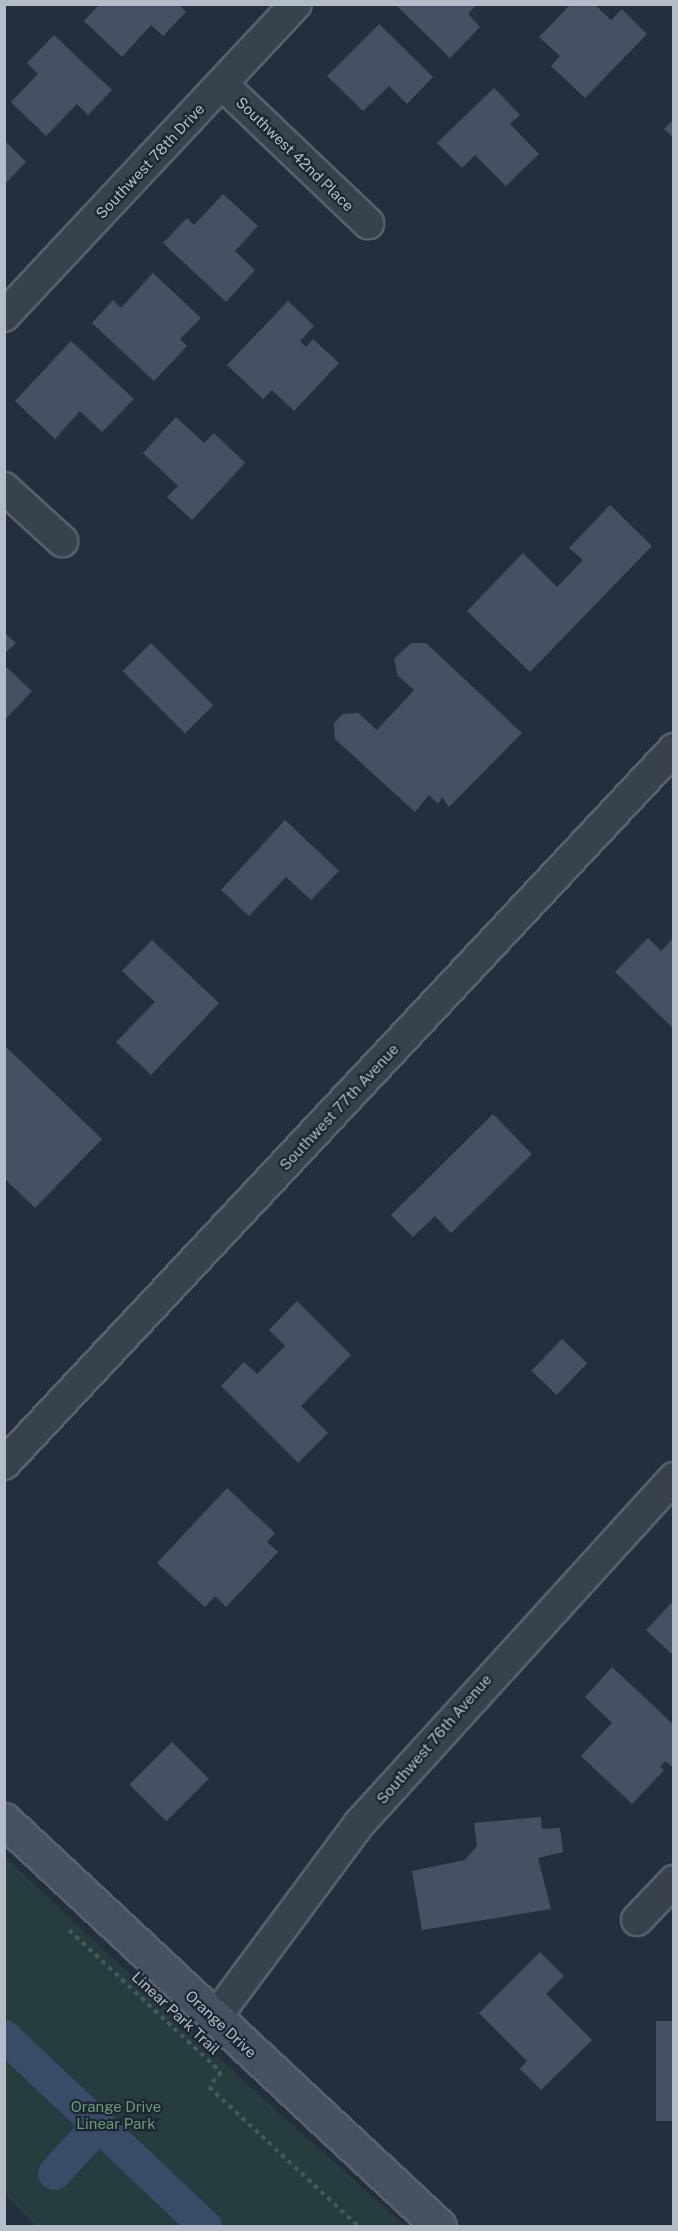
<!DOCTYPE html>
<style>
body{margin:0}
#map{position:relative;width:678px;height:2231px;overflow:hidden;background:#242f3e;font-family:"Public Sans",sans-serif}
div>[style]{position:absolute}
.green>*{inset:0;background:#263c3f}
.canal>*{height:33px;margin:-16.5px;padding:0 16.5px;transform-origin:16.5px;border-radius:16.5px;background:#394c67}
.building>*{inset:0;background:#455162;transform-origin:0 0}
.path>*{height:4px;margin-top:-2px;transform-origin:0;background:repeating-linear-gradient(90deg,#44595c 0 4.5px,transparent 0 9px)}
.roads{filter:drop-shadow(2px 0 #565f6c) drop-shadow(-2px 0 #565f6c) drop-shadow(0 2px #565f6c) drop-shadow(0 -2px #565f6c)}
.street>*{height:30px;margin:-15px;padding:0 15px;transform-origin:15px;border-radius:15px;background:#38414e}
.secondary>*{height:33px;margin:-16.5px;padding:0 16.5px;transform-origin:16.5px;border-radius:16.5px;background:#465061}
span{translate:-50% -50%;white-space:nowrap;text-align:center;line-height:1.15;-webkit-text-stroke:4.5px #1d2633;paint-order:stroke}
.street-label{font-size:15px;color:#b4bcc9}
.park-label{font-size:15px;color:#6b9a76}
.frame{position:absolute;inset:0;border:6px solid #b4bcc9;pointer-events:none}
</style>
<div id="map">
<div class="green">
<i style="clip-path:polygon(5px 1857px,259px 2095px,405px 2226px,36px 2226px,5px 2194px)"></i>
</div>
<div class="canal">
<i style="left:4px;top:2036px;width:277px;rotate:43.4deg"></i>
<i style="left:54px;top:2173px;width:65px;rotate:-47.5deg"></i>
</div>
<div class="building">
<i style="clip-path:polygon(100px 4px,179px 4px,186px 12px,163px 36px,151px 25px,122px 57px,84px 21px)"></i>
<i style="clip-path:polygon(395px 4px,477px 4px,468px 14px,480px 27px,450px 58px)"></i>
<i style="clip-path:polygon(571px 4px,594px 4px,611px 20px,622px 9px,647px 34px,585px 98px,551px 66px,560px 56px,539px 37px)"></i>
<i style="clip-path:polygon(379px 24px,433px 77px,407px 104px,389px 86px,363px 111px,327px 76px)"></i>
<i style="clip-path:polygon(54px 35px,112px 90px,88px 115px,77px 104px,46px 136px,11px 102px,38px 74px,27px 63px)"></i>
<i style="clip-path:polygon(494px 88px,520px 115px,510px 124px,539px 154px,506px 186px,475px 155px,462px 168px,437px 143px)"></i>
<i style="clip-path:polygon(674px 119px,674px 138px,664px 129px)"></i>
<i style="clip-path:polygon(5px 141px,26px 162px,5px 184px)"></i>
<i style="clip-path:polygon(223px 194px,258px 226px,235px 251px,255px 270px,226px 302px,163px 243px,187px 218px,194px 225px)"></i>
<i style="clip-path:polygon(153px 273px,201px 318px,180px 339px,187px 346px,154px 381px,92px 323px,113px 300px,121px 308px)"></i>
<i style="clip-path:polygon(288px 301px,314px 326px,300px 341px,306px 347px,313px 339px,339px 363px,294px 411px,272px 390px,263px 399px,227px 365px)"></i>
<i style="clip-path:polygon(71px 341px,134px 399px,102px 432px,80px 411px,55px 439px,15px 401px)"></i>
<i style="clip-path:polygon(176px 417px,204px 443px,214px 433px,245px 463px,192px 520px,167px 497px,178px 486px,143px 453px)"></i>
<i style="clip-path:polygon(610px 505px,652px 546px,530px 672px,467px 611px,523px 553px,557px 587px,583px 560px,569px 548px)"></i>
<i style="clip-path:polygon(4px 632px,16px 643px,4px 654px)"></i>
<i style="left:151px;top:643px;width:88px;height:40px;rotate:45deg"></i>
<i style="clip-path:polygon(411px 643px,426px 643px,522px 733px,449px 807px,442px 797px,438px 804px,429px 795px,415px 812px,335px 739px,334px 723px,343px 714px,358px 713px,377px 730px,414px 690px,398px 676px,394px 659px)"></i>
<i style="clip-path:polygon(4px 665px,32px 691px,4px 721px)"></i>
<i style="clip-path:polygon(285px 820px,339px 871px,311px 900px,286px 877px,249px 916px,221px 890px)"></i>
<i style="clip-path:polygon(674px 937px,674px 1029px,615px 972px,648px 938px,661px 951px)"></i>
<i style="clip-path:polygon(152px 940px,219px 1003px,151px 1075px,116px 1042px,155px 1002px,122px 971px)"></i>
<i style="clip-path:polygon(4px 1045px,102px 1139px,35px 1208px,4px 1178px)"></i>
<i style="clip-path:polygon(493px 1114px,532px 1154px,451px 1233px,435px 1216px,413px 1237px,391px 1215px)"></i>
<i style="clip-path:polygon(297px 1301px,351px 1355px,301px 1406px,328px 1433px,298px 1463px,221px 1386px,244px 1362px,257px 1374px,285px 1346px,269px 1330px)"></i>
<i style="left:562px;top:1339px;width:35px;height:44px;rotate:44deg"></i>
<i style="clip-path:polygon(227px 1488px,275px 1533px,267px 1542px,278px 1552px,226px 1607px,215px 1596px,205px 1607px,157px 1563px)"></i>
<i style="clip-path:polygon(674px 1600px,674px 1656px,646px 1630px)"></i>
<i style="clip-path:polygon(612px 1667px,674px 1725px,674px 1768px,665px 1761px,660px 1767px,664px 1770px,632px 1804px,581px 1756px,612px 1723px,585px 1697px)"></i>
<i style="left:172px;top:1742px;width:52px;height:60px;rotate:45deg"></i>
<i style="clip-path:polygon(541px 1817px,542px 1829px,560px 1828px,563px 1852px,538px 1858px,551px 1909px,422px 1930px,412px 1871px,465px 1860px,477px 1846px,474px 1823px)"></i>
<i style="clip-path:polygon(540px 1952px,564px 1976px,546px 1994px,592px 2040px,541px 2090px,520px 2069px,527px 2061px,479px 2013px)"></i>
<i style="left:656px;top:2021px;width:18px;height:100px"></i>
</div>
<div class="path">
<i style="left:69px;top:1930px;width:208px;rotate:43.1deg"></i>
<i style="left:221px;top:2072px;width:19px;rotate:129deg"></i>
<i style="left:209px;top:2087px;width:204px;rotate:43deg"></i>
</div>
<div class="roads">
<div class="street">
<i style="left:222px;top:84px;width:202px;rotate:43.6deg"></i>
<i style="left:4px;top:316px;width:427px;rotate:-46.9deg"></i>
<i style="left:4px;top:488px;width:79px;rotate:42.4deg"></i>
<i style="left:4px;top:1464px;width:980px;rotate:-46.86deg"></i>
<i style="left:637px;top:1920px;width:54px;rotate:-46.5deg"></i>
<i style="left:215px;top:2018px;width:242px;rotate:-53.4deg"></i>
<i style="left:359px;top:1824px;width:468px;rotate:-47.7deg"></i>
</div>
<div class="secondary">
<i style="left:4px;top:1820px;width:595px;rotate:43.03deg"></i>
</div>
</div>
<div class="street-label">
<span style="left:295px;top:154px;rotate:44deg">Southwest 42nd Place</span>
<span style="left:150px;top:161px;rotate:-47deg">Southwest 78th Drive</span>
<span style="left:339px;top:1107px;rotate:-47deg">Southwest 77th Avenue</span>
<span style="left:434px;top:1739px;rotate:-49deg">Southwest 76th Avenue</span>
<span style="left:176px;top:2013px;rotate:43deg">Linear Park Trail</span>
<span style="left:221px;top:2024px;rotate:43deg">Orange Drive</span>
</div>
<div class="park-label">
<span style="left:116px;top:2115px">Orange Drive<br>Linear Park</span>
</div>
<div class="frame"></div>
</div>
